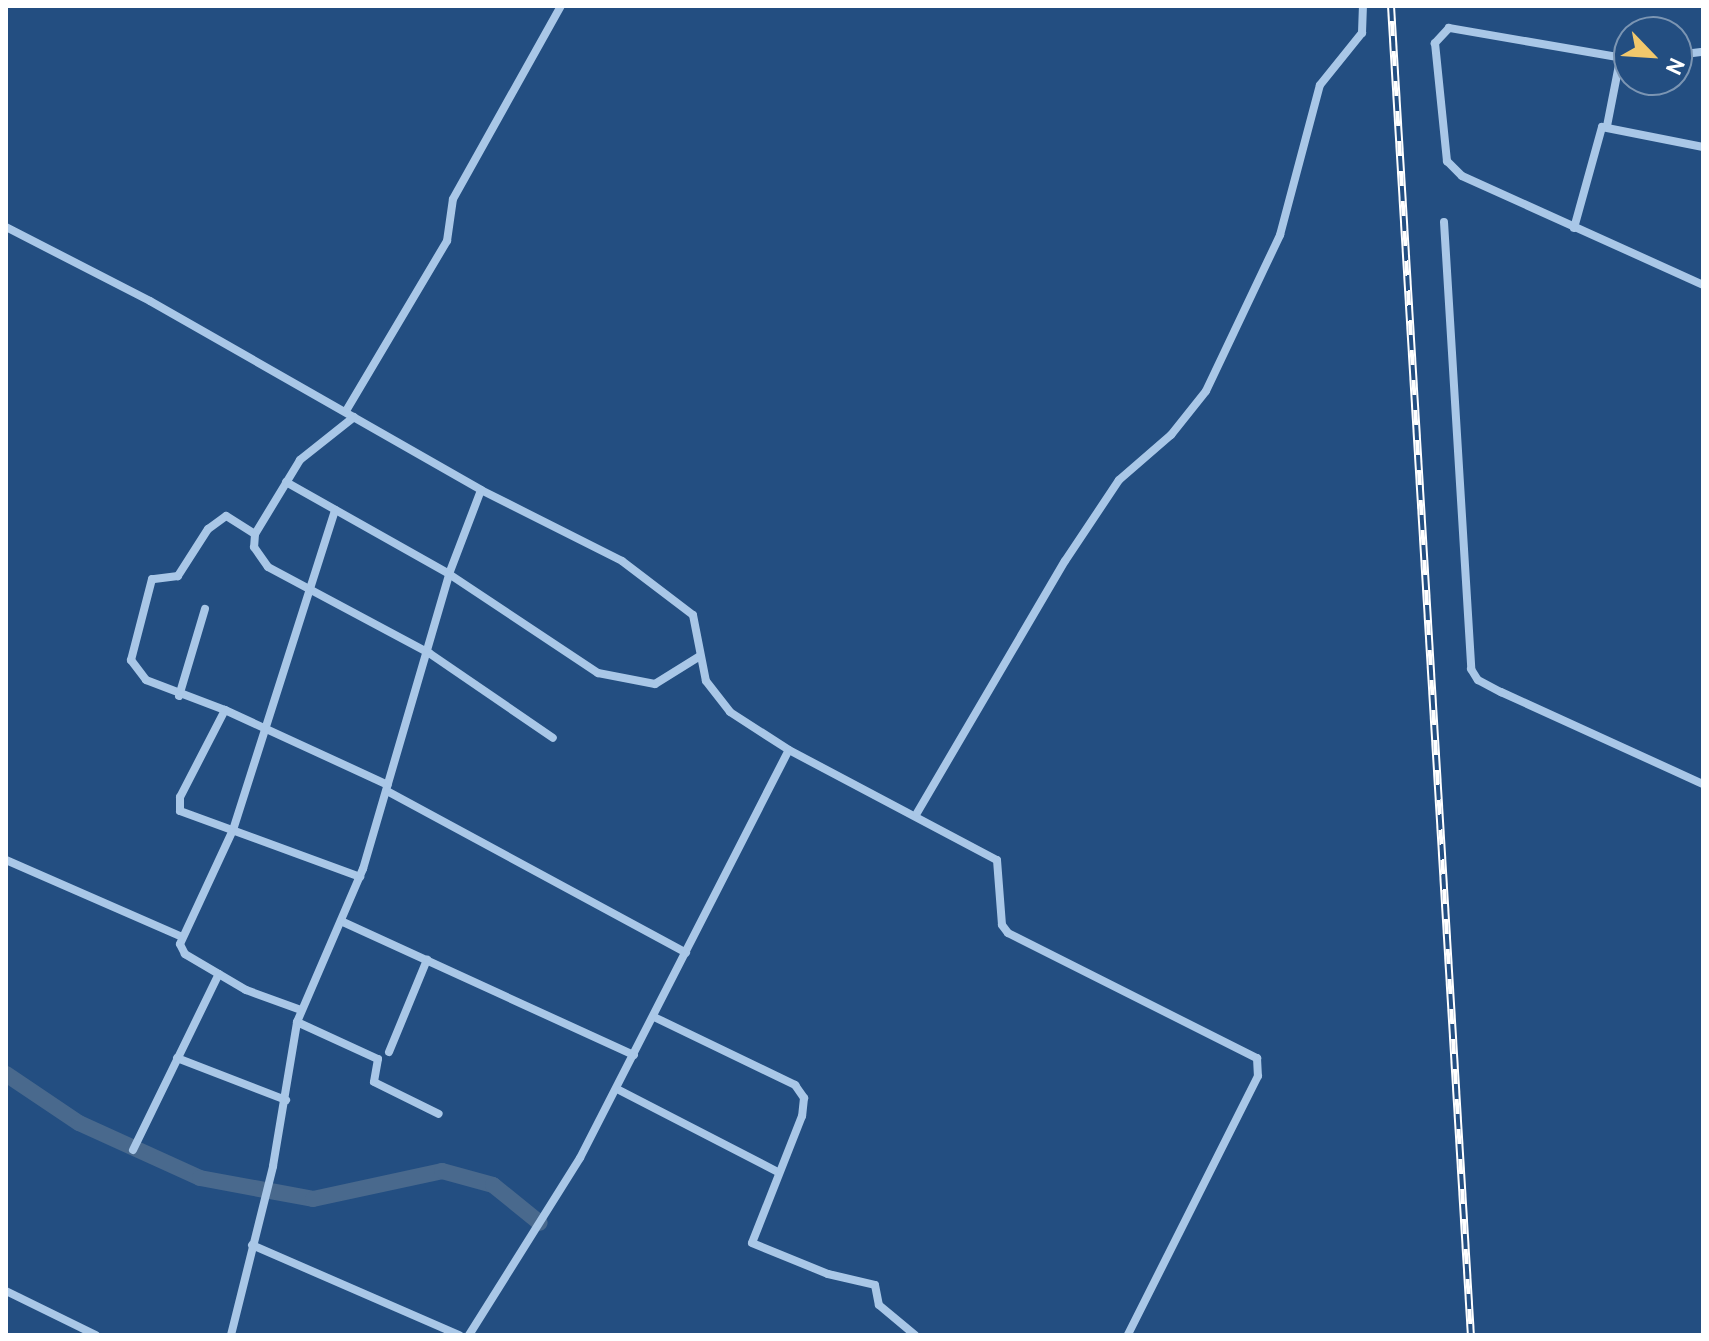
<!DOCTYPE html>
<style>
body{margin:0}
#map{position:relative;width:1709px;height:1341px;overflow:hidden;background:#234e81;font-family:Overpass,sans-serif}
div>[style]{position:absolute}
.canal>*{height:16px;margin:-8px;padding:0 8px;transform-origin:8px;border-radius:8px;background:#49698d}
.street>*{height:8px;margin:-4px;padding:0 4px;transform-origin:4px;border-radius:4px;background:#a9c7e7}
.rail>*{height:8px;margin-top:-4px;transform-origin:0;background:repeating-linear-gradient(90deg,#234e81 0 15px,#fff 0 30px);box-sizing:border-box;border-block:2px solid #fff}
span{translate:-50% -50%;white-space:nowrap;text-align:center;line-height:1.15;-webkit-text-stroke:6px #234e81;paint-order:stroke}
.frame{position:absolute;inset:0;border:8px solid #fff;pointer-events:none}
.north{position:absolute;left:1613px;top:16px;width:80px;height:80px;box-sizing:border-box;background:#234e81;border:2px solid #7b95b3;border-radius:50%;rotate:115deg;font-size:22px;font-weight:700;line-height:32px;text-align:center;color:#fff}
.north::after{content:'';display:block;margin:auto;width:28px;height:36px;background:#f2c86c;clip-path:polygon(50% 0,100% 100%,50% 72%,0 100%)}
</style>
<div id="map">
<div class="canal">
<i style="left:6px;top:1074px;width:88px;rotate:33.9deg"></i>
<i style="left:79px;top:1123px;width:133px;rotate:24.4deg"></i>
<i style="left:200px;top:1178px;width:115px;rotate:10.5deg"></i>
<i style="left:313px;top:1199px;width:132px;rotate:-12.2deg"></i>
<i style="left:442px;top:1171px;width:53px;rotate:15.4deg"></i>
<i style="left:493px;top:1185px;width:60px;rotate:39deg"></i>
</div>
<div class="street">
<i style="left:1677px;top:55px;width:26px;rotate:-7deg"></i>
<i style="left:1629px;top:59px;width:183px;rotate:-170.2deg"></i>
<i style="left:1449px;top:28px;width:21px;rotate:133deg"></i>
<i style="left:1435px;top:43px;width:119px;rotate:84.2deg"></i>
<i style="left:1447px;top:161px;width:21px;rotate:45deg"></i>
<i style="left:1462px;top:176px;width:265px;rotate:24.3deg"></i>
<i style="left:1607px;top:126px;width:67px;rotate:-78.9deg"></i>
<i style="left:1444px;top:222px;width:448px;rotate:86.5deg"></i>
<i style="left:1471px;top:669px;width:13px;rotate:58deg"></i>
<i style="left:1478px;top:680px;width:26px;rotate:28deg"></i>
<i style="left:1501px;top:692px;width:222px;rotate:24.5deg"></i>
<i style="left:6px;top:227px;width:162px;rotate:27.2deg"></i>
<i style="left:150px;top:301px;width:381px;rotate:29.7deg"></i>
<i style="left:481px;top:490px;width:158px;rotate:26.7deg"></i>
<i style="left:622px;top:561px;width:89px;rotate:37.3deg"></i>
<i style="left:693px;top:615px;width:67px;rotate:78.9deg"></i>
<i style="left:706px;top:681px;width:39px;rotate:52deg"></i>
<i style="left:730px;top:712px;width:70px;rotate:32.8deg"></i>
<i style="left:789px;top:750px;width:235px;rotate:27.9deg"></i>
<i style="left:997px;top:860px;width:65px;rotate:85.6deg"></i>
<i style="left:1002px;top:925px;width:10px;rotate:53deg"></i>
<i style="left:1008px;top:933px;width:279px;rotate:26.7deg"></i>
<i style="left:1257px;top:1058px;width:18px;rotate:87deg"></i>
<i style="left:1258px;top:1076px;width:290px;rotate:116.7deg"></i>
<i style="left:1574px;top:228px;width:105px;rotate:-74.5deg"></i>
<i style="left:1602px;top:127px;width:103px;rotate:11.2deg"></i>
<i style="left:346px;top:411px;width:198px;rotate:-59.3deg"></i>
<i style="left:447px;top:241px;width:42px;rotate:-81.9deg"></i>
<i style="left:453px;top:199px;width:221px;rotate:-60.8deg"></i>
<i style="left:354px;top:417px;width:69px;rotate:141.5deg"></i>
<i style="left:300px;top:460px;width:87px;rotate:121.3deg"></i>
<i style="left:255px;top:534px;width:34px;rotate:-148deg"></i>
<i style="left:226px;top:516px;width:22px;rotate:144deg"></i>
<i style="left:208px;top:529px;width:56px;rotate:122.6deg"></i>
<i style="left:178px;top:576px;width:26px;rotate:173deg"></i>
<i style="left:152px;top:579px;width:84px;rotate:104.5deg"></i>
<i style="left:131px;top:660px;width:25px;rotate:53deg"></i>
<i style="left:146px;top:680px;width:85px;rotate:20.8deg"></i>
<i style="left:225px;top:710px;width:98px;rotate:117.3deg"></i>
<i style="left:180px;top:797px;width:14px;rotate:90deg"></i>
<i style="left:180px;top:811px;width:192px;rotate:20.1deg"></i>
<i style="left:286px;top:482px;width:187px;rotate:29.4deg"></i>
<i style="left:449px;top:574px;width:179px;rotate:33.6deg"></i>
<i style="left:598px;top:673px;width:58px;rotate:10.9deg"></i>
<i style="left:655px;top:684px;width:53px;rotate:-31.9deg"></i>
<i style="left:255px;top:534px;width:13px;rotate:94deg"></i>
<i style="left:254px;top:547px;width:24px;rotate:55deg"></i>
<i style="left:268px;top:567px;width:183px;rotate:28.1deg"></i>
<i style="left:429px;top:653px;width:150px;rotate:34.4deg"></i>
<i style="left:179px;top:696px;width:91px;rotate:-73.4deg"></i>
<i style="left:225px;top:710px;width:179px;rotate:24.7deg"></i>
<i style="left:387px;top:791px;width:340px;rotate:28.4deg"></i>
<i style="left:917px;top:813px;width:292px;rotate:-59.6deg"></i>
<i style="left:1065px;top:561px;width:97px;rotate:-56.3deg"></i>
<i style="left:1119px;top:480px;width:69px;rotate:-40.9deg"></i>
<i style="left:1171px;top:435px;width:56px;rotate:-51.5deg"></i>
<i style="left:1206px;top:391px;width:173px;rotate:-64.6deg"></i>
<i style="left:1280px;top:235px;width:155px;rotate:-75.1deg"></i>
<i style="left:1320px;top:85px;width:67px;rotate:-51.1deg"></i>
<i style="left:1362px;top:33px;width:27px;rotate:-88deg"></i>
<i style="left:6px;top:860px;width:192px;rotate:23.6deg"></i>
<i style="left:343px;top:922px;width:320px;rotate:24.6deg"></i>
<i style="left:301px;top:1010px;width:59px;rotate:-160deg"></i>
<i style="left:246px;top:990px;width:71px;rotate:-149.5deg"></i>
<i style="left:185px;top:954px;width:11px;rotate:-117deg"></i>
<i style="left:180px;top:944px;width:126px;rotate:-65.1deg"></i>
<i style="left:233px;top:830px;width:336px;rotate:-72.3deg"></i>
<i style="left:654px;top:1017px;width:157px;rotate:25.7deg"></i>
<i style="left:795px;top:1085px;width:16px;rotate:55deg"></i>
<i style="left:804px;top:1098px;width:18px;rotate:96deg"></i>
<i style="left:802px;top:1116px;width:136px;rotate:111.5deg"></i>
<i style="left:752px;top:1243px;width:82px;rotate:22.2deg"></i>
<i style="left:828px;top:1274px;width:48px;rotate:13.2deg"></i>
<i style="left:875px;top:1285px;width:20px;rotate:79deg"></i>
<i style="left:879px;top:1305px;width:47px;rotate:39.8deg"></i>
<i style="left:297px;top:1022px;width:89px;rotate:24.6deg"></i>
<i style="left:378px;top:1059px;width:23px;rotate:100deg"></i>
<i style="left:374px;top:1082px;width:72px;rotate:26.2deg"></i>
<i style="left:389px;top:1052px;width:100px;rotate:-67.6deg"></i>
<i style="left:177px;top:1058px;width:117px;rotate:21.1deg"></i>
<i style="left:617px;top:1089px;width:181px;rotate:27.3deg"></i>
<i style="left:133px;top:1150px;width:196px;rotate:-64deg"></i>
<i style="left:252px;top:1245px;width:226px;rotate:23.5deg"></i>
<i style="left:6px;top:1291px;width:100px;rotate:26.1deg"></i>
<i style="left:231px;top:1335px;width:174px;rotate:-76deg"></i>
<i style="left:273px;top:1166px;width:146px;rotate:-80.5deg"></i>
<i style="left:297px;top:1022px;width:167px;rotate:-66.7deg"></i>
<i style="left:363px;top:869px;width:307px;rotate:-73.7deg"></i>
<i style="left:449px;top:574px;width:90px;rotate:-69.1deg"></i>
<i style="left:469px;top:1335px;width:209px;rotate:-57.9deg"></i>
<i style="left:580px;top:1158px;width:458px;rotate:-62.9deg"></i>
</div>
<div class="rail">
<i style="left:1391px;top:6px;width:1331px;rotate:86.56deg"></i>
</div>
<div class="frame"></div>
<div class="north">N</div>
</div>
